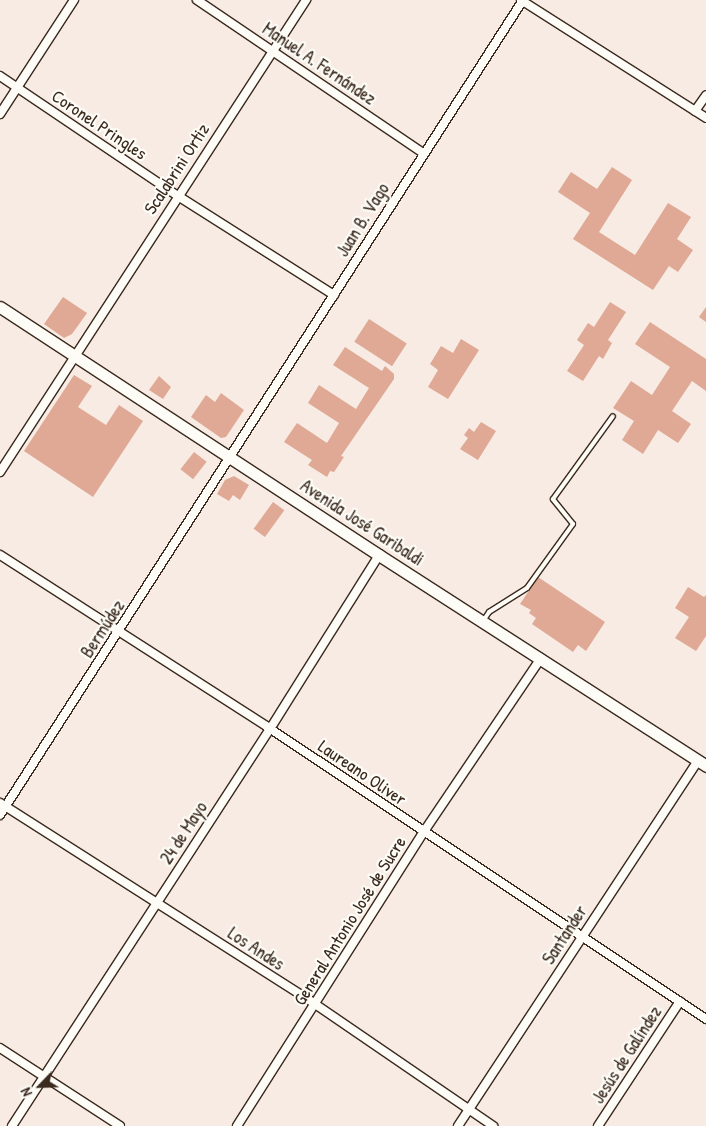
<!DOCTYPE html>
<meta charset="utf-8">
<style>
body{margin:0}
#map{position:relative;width:706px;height:1126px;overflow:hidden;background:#f7ebe3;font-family:"Patrick Hand",sans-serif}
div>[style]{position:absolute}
.building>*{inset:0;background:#dfa995;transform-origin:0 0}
.roads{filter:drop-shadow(1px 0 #3b2a1e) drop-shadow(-1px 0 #3b2a1e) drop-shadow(0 1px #3b2a1e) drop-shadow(0 -1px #3b2a1e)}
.lane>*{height:4px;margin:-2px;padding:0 2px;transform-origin:2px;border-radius:2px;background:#fdfcf7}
.street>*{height:8px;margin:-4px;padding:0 4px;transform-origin:4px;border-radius:4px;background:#fdfcf7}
.secondary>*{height:11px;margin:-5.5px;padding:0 5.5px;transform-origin:5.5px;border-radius:5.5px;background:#fdfcf7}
span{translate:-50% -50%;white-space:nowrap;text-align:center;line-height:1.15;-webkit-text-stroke:4.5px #fdfcf7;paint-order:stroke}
.street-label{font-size:18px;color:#3b2a1e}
.north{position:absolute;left:15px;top:1061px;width:50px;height:50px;-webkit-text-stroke:4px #fdfcf7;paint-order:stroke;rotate:246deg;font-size:14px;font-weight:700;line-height:20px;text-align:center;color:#3b2a1e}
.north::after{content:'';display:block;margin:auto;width:18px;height:22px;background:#3b2a1e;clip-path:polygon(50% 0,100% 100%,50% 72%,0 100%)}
</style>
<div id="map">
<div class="building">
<i style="clip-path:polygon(612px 167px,632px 180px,599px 232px,635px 255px,668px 203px,691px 217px,677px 239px,693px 250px,678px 272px,669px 266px,653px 290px,573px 239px,590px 213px,558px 192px,571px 172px,597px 189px)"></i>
<i style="clip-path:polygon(63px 297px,87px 313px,72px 334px,64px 338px,44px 324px)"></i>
<i style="clip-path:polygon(610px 302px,626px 312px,608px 340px,612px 343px,603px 359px,599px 356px,583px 381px,567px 371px,584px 345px,577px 340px,588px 323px,594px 327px)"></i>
<i style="clip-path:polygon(706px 307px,706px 322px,699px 317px)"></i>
<i style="left:369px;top:319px;width:45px;height:27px;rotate:33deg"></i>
<i style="clip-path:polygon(650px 322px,706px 359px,706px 391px,692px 381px,672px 411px,691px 424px,678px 443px,658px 430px,643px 454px,622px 440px,634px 421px,613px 408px,631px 381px,652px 395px,670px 367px,635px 344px)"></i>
<i style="clip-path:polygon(461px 339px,479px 350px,448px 399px,428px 387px,438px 370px,430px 364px,441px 346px,453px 353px)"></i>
<i style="clip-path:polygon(345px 347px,382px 371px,385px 366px,394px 374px,394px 379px,341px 456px,344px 457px,334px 472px,330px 471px,327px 477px,308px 465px,312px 460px,284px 442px,297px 423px,327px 443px,339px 423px,308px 403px,319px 385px,356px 409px,369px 388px,333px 365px)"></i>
<i style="clip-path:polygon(74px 375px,92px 386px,78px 407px,106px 425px,119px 405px,143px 421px,93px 497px,24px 451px)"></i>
<i style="clip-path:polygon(159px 376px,171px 387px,163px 399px,149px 390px)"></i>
<i style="clip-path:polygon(221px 393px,244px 410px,226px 437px,221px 438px,191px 417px,206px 395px,215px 402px)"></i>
<i style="clip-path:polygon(481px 422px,496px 431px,478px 460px,460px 449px,468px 438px,464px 435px,469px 428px,474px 432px)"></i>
<i style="left:194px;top:452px;width:16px;height:22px;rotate:38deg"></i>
<i style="clip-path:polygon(234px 476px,249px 485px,240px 500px,233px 495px,229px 501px,217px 494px,225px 480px)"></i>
<i style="left:273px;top:502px;width:14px;height:33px;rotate:36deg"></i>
<i style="clip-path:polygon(538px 577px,605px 622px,586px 651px,578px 645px,573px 652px,532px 624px,536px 618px,529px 613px,531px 610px,520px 604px)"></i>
<i style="clip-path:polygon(688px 587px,704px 597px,706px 595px,706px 636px,696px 651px,675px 638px,689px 617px,675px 608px)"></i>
</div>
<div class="roads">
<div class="lane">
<i style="left:483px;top:621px;width:11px;rotate:-56deg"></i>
<i style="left:489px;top:612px;width:45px;rotate:-32.3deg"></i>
<i style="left:527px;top:588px;width:79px;rotate:-54.3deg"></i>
<i style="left:573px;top:524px;width:32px;rotate:-129deg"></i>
<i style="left:553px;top:499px;width:102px;rotate:-54.1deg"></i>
</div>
<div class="street">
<i style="left:197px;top:0;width:273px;rotate:34.1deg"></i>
<i style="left:521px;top:0;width:219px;rotate:32.5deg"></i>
<i style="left:0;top:76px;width:215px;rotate:34deg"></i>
<i style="left:178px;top:196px;width:185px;rotate:32.4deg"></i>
<i style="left:695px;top:111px;width:19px;rotate:-55deg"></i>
<i style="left:0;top:114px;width:136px;rotate:-57deg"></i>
<i style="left:0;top:472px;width:563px;rotate:-57.04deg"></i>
<i style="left:0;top:555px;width:316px;rotate:32.7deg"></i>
<i style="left:266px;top:726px;width:529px;rotate:33.66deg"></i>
<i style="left:0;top:803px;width:374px;rotate:32.5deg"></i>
<i style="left:315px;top:1004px;width:216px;rotate:34.4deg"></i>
<i style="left:0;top:815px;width:968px;rotate:-57.31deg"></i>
<i style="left:0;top:1048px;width:143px;rotate:33deg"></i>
<i style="left:12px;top:1126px;width:473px;rotate:-57deg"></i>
<i style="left:270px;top:729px;width:205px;rotate:-57.9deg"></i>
<i style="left:237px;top:1126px;width:347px;rotate:-57.6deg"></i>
<i style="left:423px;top:833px;width:211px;rotate:-56deg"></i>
<i style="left:458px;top:1126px;width:437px;rotate:-56.7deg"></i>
<i style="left:598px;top:1126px;width:149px;rotate:-56.7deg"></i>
</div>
<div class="secondary">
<i style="left:0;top:307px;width:453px;rotate:33.2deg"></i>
<i style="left:379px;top:555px;width:389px;rotate:32.8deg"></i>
</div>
</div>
<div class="street-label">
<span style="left:319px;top:64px;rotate:34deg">Manuel A. Fernández</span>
<span style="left:99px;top:125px;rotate:34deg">Coronel Pringles</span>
<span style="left:177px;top:169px;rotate:-57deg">Scalabrini Ortiz</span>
<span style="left:363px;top:220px;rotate:-58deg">Juan B. Vago</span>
<span style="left:362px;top:523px;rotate:33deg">Avenida José Garibaldi</span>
<span style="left:103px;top:629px;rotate:-57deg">Bermúdez</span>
<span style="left:362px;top:773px;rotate:34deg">Laureano Oliver</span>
<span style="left:184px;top:833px;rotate:-57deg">24 de Mayo</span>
<span style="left:350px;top:921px;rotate:-58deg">General Antonio José de Sucre</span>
<span style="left:565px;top:935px;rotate:-57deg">Santander</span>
<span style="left:256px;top:949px;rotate:33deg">Los Andes</span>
<span style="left:627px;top:1055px;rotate:-57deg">Jesús de Galíndez</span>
</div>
<div class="north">N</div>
</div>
